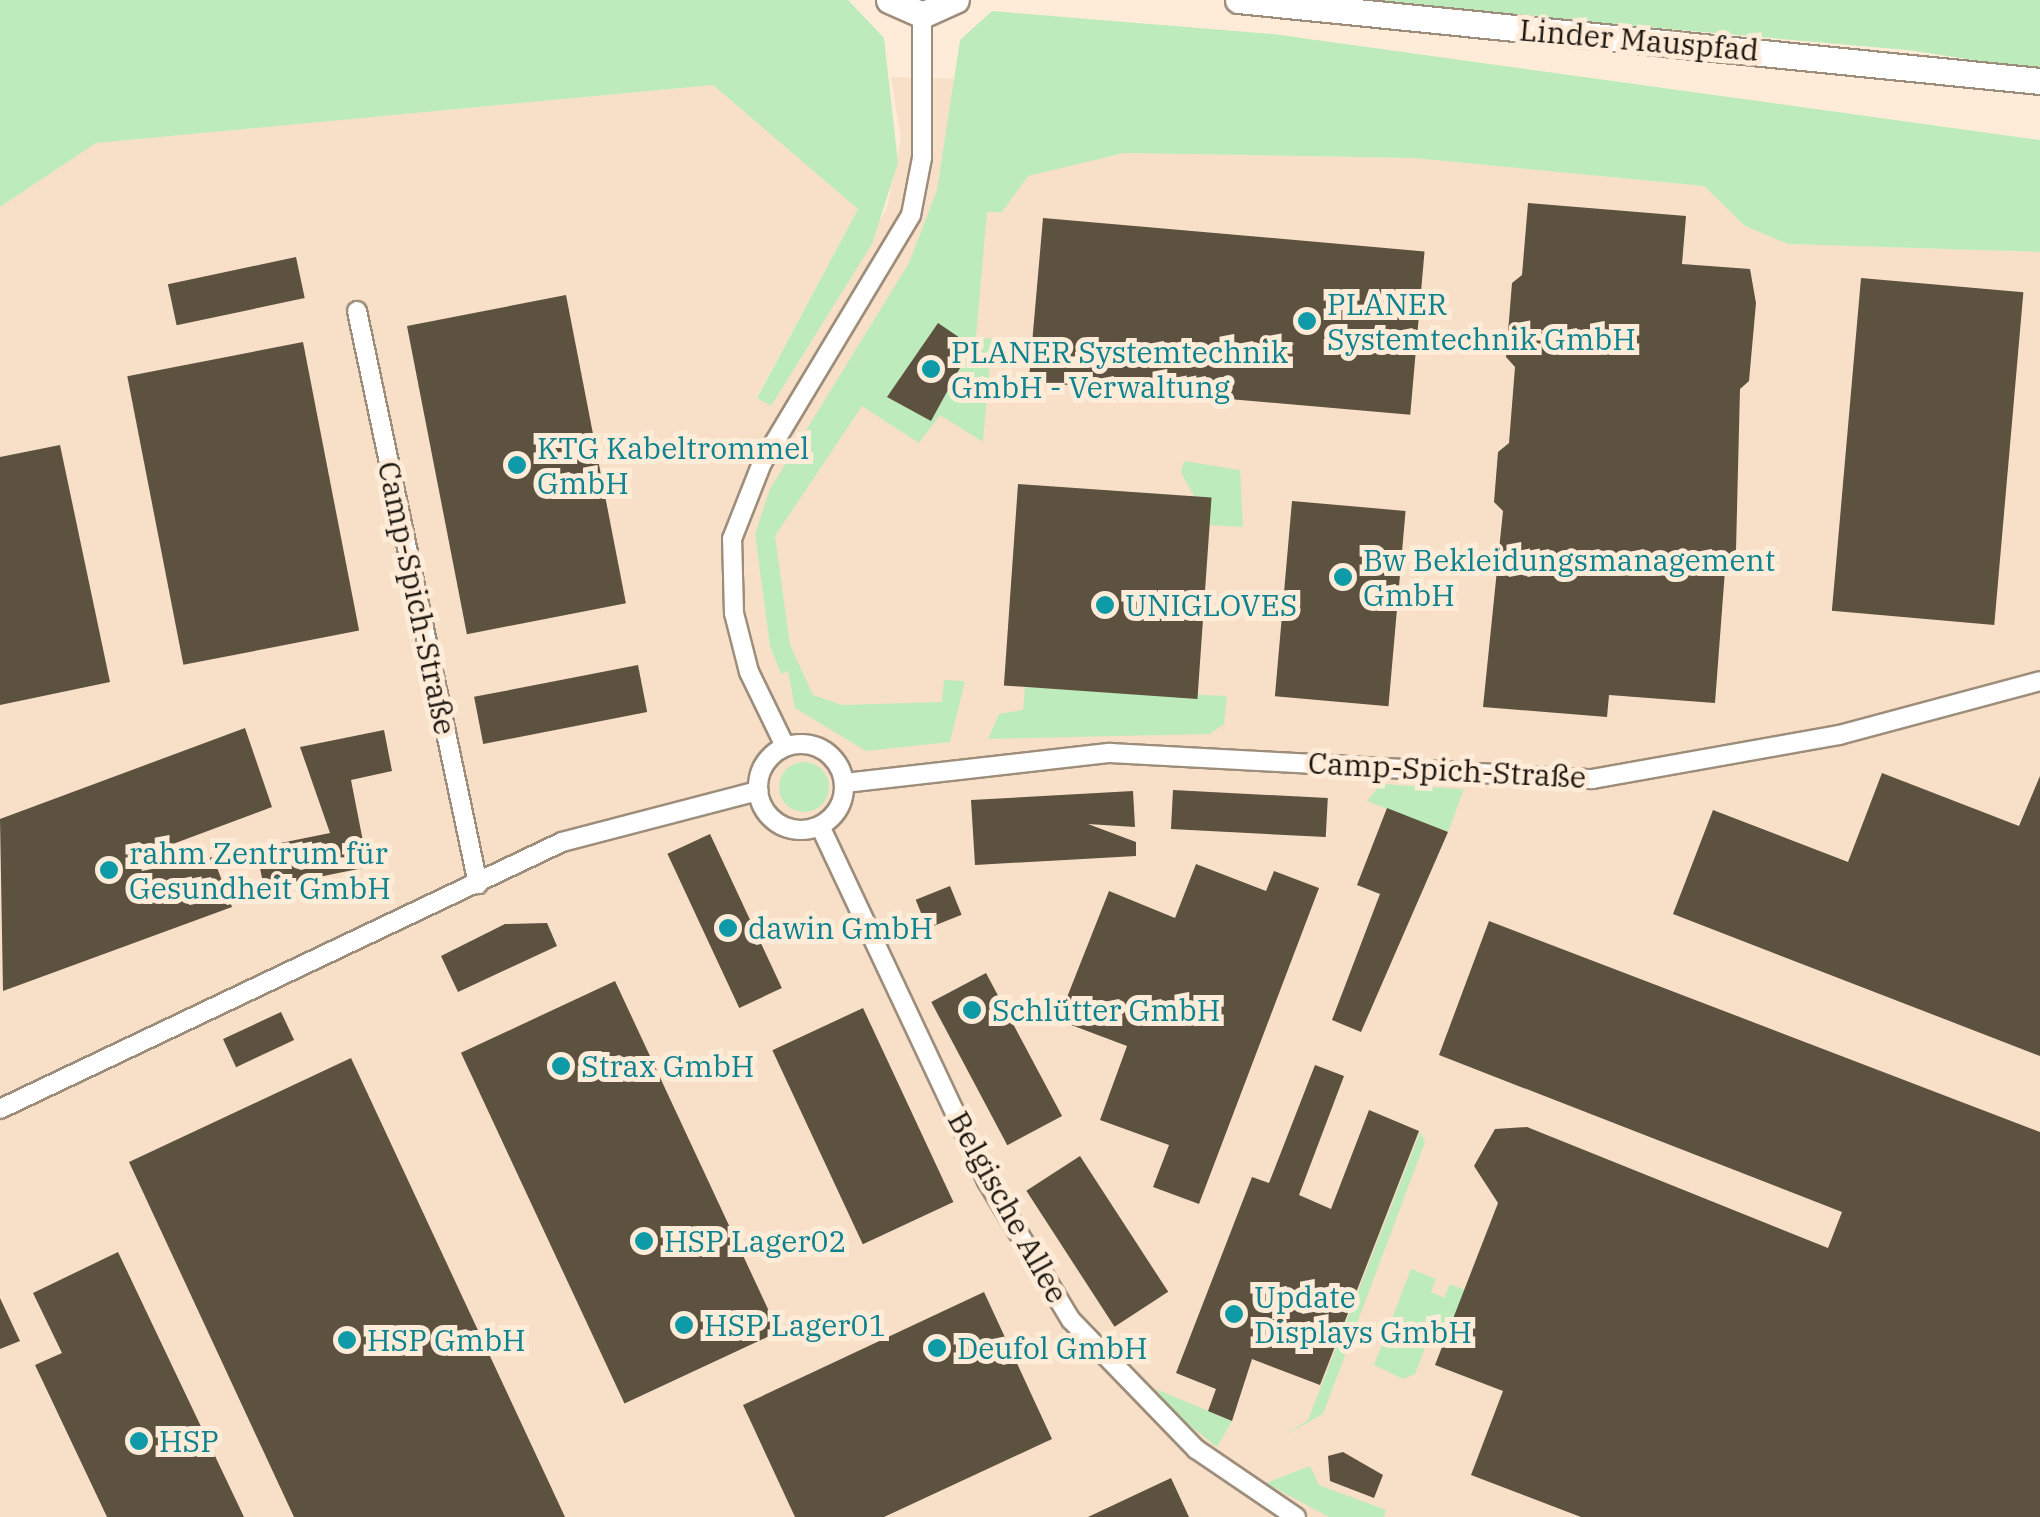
<!DOCTYPE html>
<meta charset="utf-8">
<style>
body{margin:0}
#map{position:relative;width:2040px;height:1517px;overflow:hidden;background:#feecd9;font-family:"IBM Plex Serif",serif}
div>[style]{position:absolute}
.built>*{inset:0;background:#f7e0c7}
.green>*{inset:0;background:#beebbc}
.round{border-radius:50%}
.building>*{inset:0;background:#5d513f;transform-origin:0 0}
.roads{filter:drop-shadow(2px 0 #9d8d7b) drop-shadow(-2px 0 #9d8d7b) drop-shadow(0 2px #9d8d7b) drop-shadow(0 -2px #9d8d7b)}
.street>*{height:18px;margin:-9px;padding:0 9px;transform-origin:9px;border-radius:9px;background:#fff}
.street>.ring{margin:-9px;padding:0;box-sizing:content-box;background:none;border:18px solid #fff;border-radius:50%}
.secondary>*{height:25px;margin:-12.5px;padding:0 12.5px;transform-origin:12.5px;border-radius:12.5px;background:#fff}
.dots>*{width:28px;height:28px;translate:-50% -50%;box-sizing:border-box;border:5px solid #feecd9;border-radius:50%}
span{translate:-50% -50%;white-space:nowrap;text-align:center;line-height:1.15;-webkit-text-stroke:10px #feecd9;paint-order:stroke}
.street-label{font-size:30px;color:#1c160f}
.culture-label{font-size:30px;color:#0d838f}
.left{translate:0 -50%;text-align:left}
</style>
<div id="map">
<div class="built">
<i style="clip-path:polygon(891px 77px,960px 79px,1044px 171px,1124px 153px,1413px 158px,1704px 186px,1745px 226px,1788px 244px,2040px 252px,2040px 1517px,0 1517px,0 207px,95px 143px,713px 85px,858px 209px,757px 397px,771px 406px,887px 208px,901px 138px)"></i>
</div>
<div class="green">
<i style="clip-path:polygon(0 0,848px 0,884px 38px,898px 163px,872px 244px,771px 406px,757px 398px,858px 209px,713px 85px,96px 143px,0 207px)"></i>
<i style="clip-path:polygon(1339px 0,2040px 0,2040px 70px,1907px 50px)"></i>
<i style="clip-path:polygon(992px 11px,1273px 34px,2040px 140px,2040px 252px,1788px 244px,1745px 226px,1704px 186px,1413px 158px,1124px 153px,1028px 176px,1002px 212px,987px 212px,976px 337px,992px 339px,983px 442px,940px 415px,919px 443px,862px 406px,775px 536px,790px 645px,813px 695px,842px 705px,942px 702px,944px 680px,965px 681px,950px 742px,866px 751px,795px 708px,788px 671px,781px 674px,770px 646px,755px 534px,770px 489px,909px 263px,937px 190px,960px 40px)"></i>
<i style="clip-path:polygon(1184px 461px,1240px 470px,1243px 527px,1209px 525px,1181px 472px)"></i>
<i style="clip-path:polygon(1025px 687px,1227px 696px,1224px 724px,1210px 734px,988px 739px,999px 714px,1023px 710px)"></i>
<i class="round" style="left:779px;top:762px;width:50px;height:50px"></i>
<i style="clip-path:polygon(1381px 784px,1464px 789px,1448px 832px,1367px 801px)"></i>
<i style="clip-path:polygon(1420px 1132px,1425px 1142px,1323px 1414px,1283px 1436px,1308px 1420px)"></i>
<i style="clip-path:polygon(1411px 1269px,1436px 1279px,1431px 1292px,1444px 1298px,1450px 1284px,1465px 1290px,1449px 1329px,1434px 1324px,1415px 1374px,1403px 1379px,1374px 1365px)"></i>
<i style="clip-path:polygon(1156px 1389px,1232px 1421px,1217px 1447px,1174px 1413px)"></i>
<i style="clip-path:polygon(1310px 1466px,1319px 1485px,1386px 1510px,1384px 1517px,1329px 1517px,1266px 1483px)"></i>
</div>
<div class="building">
<i style="clip-path:polygon(1528px 203px,1686px 216px,1682px 264px,1750px 269px,1756px 303px,1749px 381px,1740px 389px,1736px 550px,1726px 557px,1715px 703px,1609px 695px,1607px 717px,1483px 707px,1503px 511px,1494px 502px,1498px 452px,1509px 443px,1515px 367px,1506px 357px,1512px 283px,1522px 275px)"></i>
<i style="left:1043px;top:218px;width:383px;height:164px;rotate:5deg"></i>
<i style="left:296px;top:257px;width:42px;height:131px;rotate:78deg"></i>
<i style="left:1861px;top:278px;width:163px;height:334px;rotate:5deg"></i>
<i style="left:566px;top:295px;width:314px;height:162px;rotate:79deg"></i>
<i style="clip-path:polygon(938px 323px,972px 346px,931px 421px,887px 397px)"></i>
<i style="left:303px;top:342px;width:294px;height:179px;rotate:79deg"></i>
<i style="clip-path:polygon(60px 445px,110px 682px,0 705px,0 457px)"></i>
<i style="left:1018px;top:484px;width:194px;height:202px;rotate:4deg"></i>
<i style="left:1292px;top:501px;width:114px;height:196px;rotate:5deg"></i>
<i style="left:638px;top:665px;width:48px;height:167px;rotate:79deg"></i>
<i style="clip-path:polygon(245px 728px,272px 807px,138px 857px,142px 871px,213px 857px,232px 907px,3px 991px,0 819px)"></i>
<i style="clip-path:polygon(384px 730px,392px 771px,351px 780px,368px 867px,264px 888px,256px 848px,330px 833px,300px 747px)"></i>
<i style="clip-path:polygon(1882px 773px,2019px 826px,2040px 776px,2040px 1056px,1673px 914px,1713px 810px,1848px 862px)"></i>
<i style="left:1173px;top:790px;width:155px;height:39px;rotate:3deg"></i>
<i style="clip-path:polygon(1133px 791px,1135px 827px,1088px 824px,1136px 842px,1136px 856px,975px 865px,971px 800px)"></i>
<i style="clip-path:polygon(1387px 808px,1448px 832px,1361px 1032px,1332px 1020px,1380px 894px,1357px 885px)"></i>
<i style="left:710px;top:834px;width:170px;height:47px;rotate:65deg"></i>
<i style="clip-path:polygon(1196px 864px,1266px 891px,1274px 871px,1319px 888px,1199px 1204px,1153px 1187px,1169px 1145px,1100px 1120px,1127px 1046px,1058px 1020px,1109px 891px,1175px 918px)"></i>
<i style="left:950px;top:886px;width:31px;height:37px;rotate:68deg"></i>
<i style="clip-path:polygon(1489px 921px,2040px 1132px,2040px 1517px,1581px 1517px,1471px 1475px,1503px 1391px,1435px 1365px,1498px 1203px,1474px 1166px,1495px 1129px,1527px 1127px,1828px 1248px,1842px 1212px,1439px 1055px)"></i>
<i style="clip-path:polygon(547px 923px,557px 946px,458px 992px,441px 956px,505px 924px)"></i>
<i style="left:986px;top:973px;width:162px;height:62px;rotate:62deg"></i>
<i style="left:615px;top:981px;width:387px;height:170px;rotate:65deg"></i>
<i style="left:863px;top:1008px;width:214px;height:100px;rotate:65deg"></i>
<i style="left:281px;top:1012px;width:31px;height:64px;rotate:65deg"></i>
<i style="clip-path:polygon(351px 1058px,565px 1517px,294px 1517px,129px 1162px)"></i>
<i style="clip-path:polygon(1315px 1065px,1344px 1076px,1299px 1195px,1331px 1209px,1369px 1110px,1419px 1131px,1320px 1385px,1252px 1359px,1232px 1421px,1208px 1411px,1216px 1389px,1176px 1373px,1252px 1177px,1269px 1183px)"></i>
<i style="left:1080px;top:1156px;width:162px;height:64px;rotate:57deg"></i>
<i style="clip-path:polygon(118px 1252px,244px 1517px,107px 1517px,35px 1365px,62px 1353px,33px 1293px)"></i>
<i style="clip-path:polygon(984px 1292px,1052px 1439px,884px 1517px,795px 1517px,743px 1405px)"></i>
<i style="clip-path:polygon(0 1298px,20px 1341px,0 1349px)"></i>
<i style="clip-path:polygon(1343px 1452px,1383px 1475px,1374px 1498px,1330px 1481px,1328px 1456px)"></i>
<i style="clip-path:polygon(1171px 1478px,1189px 1517px,1088px 1517px)"></i>
</div>
<div class="roads">
<div class="street">
<i style="left:357px;top:311px;width:586px;rotate:78.08deg"></i>
<i class="ring" style="left:758px;top:744px;width:68px;height:68px"></i>
<i style="left:785px;top:746px;width:82px;rotate:-115.9deg"></i>
<i style="left:749px;top:672px;width:61px;rotate:-104.3deg"></i>
<i style="left:734px;top:613px;width:74px;rotate:-91.5deg"></i>
<i style="left:732px;top:539px;width:82px;rotate:-68.5deg"></i>
<i style="left:762px;top:463px;width:289px;rotate:-59deg"></i>
<i style="left:911px;top:215px;width:58px;rotate:-79.1deg"></i>
<i style="left:922px;top:158px;width:143px;rotate:-90deg"></i>
<i style="left:845px;top:783px;width:267px;rotate:-6.5deg"></i>
<i style="left:1110px;top:753px;width:483px;rotate:3.1deg"></i>
<i style="left:1592px;top:779px;width:251px;rotate:-10.1deg"></i>
<i style="left:1839px;top:735px;width:208px;rotate:-15deg"></i>
<i style="left:820px;top:826px;width:392px;rotate:64.8deg"></i>
<i style="left:987px;top:1181px;width:162px;rotate:58.9deg"></i>
<i style="left:1071px;top:1320px;width:180px;rotate:45.9deg"></i>
<i style="left:1196px;top:1449px;width:121px;rotate:34.2deg"></i>
<i style="left:0;top:1109px;width:622px;rotate:-25.41deg"></i>
<i style="left:562px;top:842px;width:203px;rotate:-14.6deg"></i>
</div>
<div class="secondary">
<i style="left:889px;top:0;width:36px;rotate:24deg"></i>
<i style="left:922px;top:15px;width:37px;rotate:-24deg"></i>
<i style="left:1238px;top:0;width:806px;rotate:5.77deg"></i>
</div>
</div>
<div class="dots">
<i style="left:1307px;top:321px;background:#0f9aa8"></i>
<i style="left:931px;top:369px;background:#0f9aa8"></i>
<i style="left:517px;top:465px;background:#0f9aa8"></i>
<i style="left:1343px;top:577px;background:#0f9aa8"></i>
<i style="left:1105px;top:605px;background:#0f9aa8"></i>
<i style="left:109px;top:870px;background:#0f9aa8"></i>
<i style="left:728px;top:928px;background:#0f9aa8"></i>
<i style="left:972px;top:1010px;background:#0f9aa8"></i>
<i style="left:561px;top:1066px;background:#0f9aa8"></i>
<i style="left:644px;top:1241px;background:#0f9aa8"></i>
<i style="left:1234px;top:1314px;background:#0f9aa8"></i>
<i style="left:684px;top:1325px;background:#0f9aa8"></i>
<i style="left:347px;top:1340px;background:#0f9aa8"></i>
<i style="left:937px;top:1348px;background:#0f9aa8"></i>
<i style="left:139px;top:1441px;background:#0f9aa8"></i>
</div>
<div class="street-label">
<span style="left:1639px;top:40px;rotate:5deg">Linder Mauspfad</span>
<span style="left:417px;top:598px;rotate:78deg">Camp-Spich-Straße</span>
<span style="left:1447px;top:770px;rotate:3deg">Camp-Spich-Straße</span>
<span style="left:1008px;top:1207px;rotate:61deg">Belgische Allee</span>
</div>
<div class="culture-label">
<span class="left" style="left:1327px;top:321px">PLANER<br>Systemtechnik GmbH</span>
<span class="left" style="left:951px;top:369px">PLANER Systemtechnik<br>GmbH - Verwaltung</span>
<span class="left" style="left:537px;top:465px">KTG Kabeltrommel<br>GmbH</span>
<span class="left" style="left:1363px;top:577px">Bw Bekleidungsmanagement<br>GmbH</span>
<span class="left" style="left:1125px;top:605px">UNIGLOVES</span>
<span class="left" style="left:129px;top:870px">rahm Zentrum für<br>Gesundheit GmbH</span>
<span class="left" style="left:748px;top:928px">dawin GmbH</span>
<span class="left" style="left:992px;top:1010px">Schlütter GmbH</span>
<span class="left" style="left:581px;top:1066px">Strax GmbH</span>
<span class="left" style="left:664px;top:1241px">HSP Lager02</span>
<span class="left" style="left:1254px;top:1314px">Update<br>Displays GmbH</span>
<span class="left" style="left:704px;top:1325px">HSP Lager01</span>
<span class="left" style="left:367px;top:1340px">HSP GmbH</span>
<span class="left" style="left:957px;top:1348px">Deufol GmbH</span>
<span class="left" style="left:159px;top:1441px">HSP</span>
</div>
</div>
